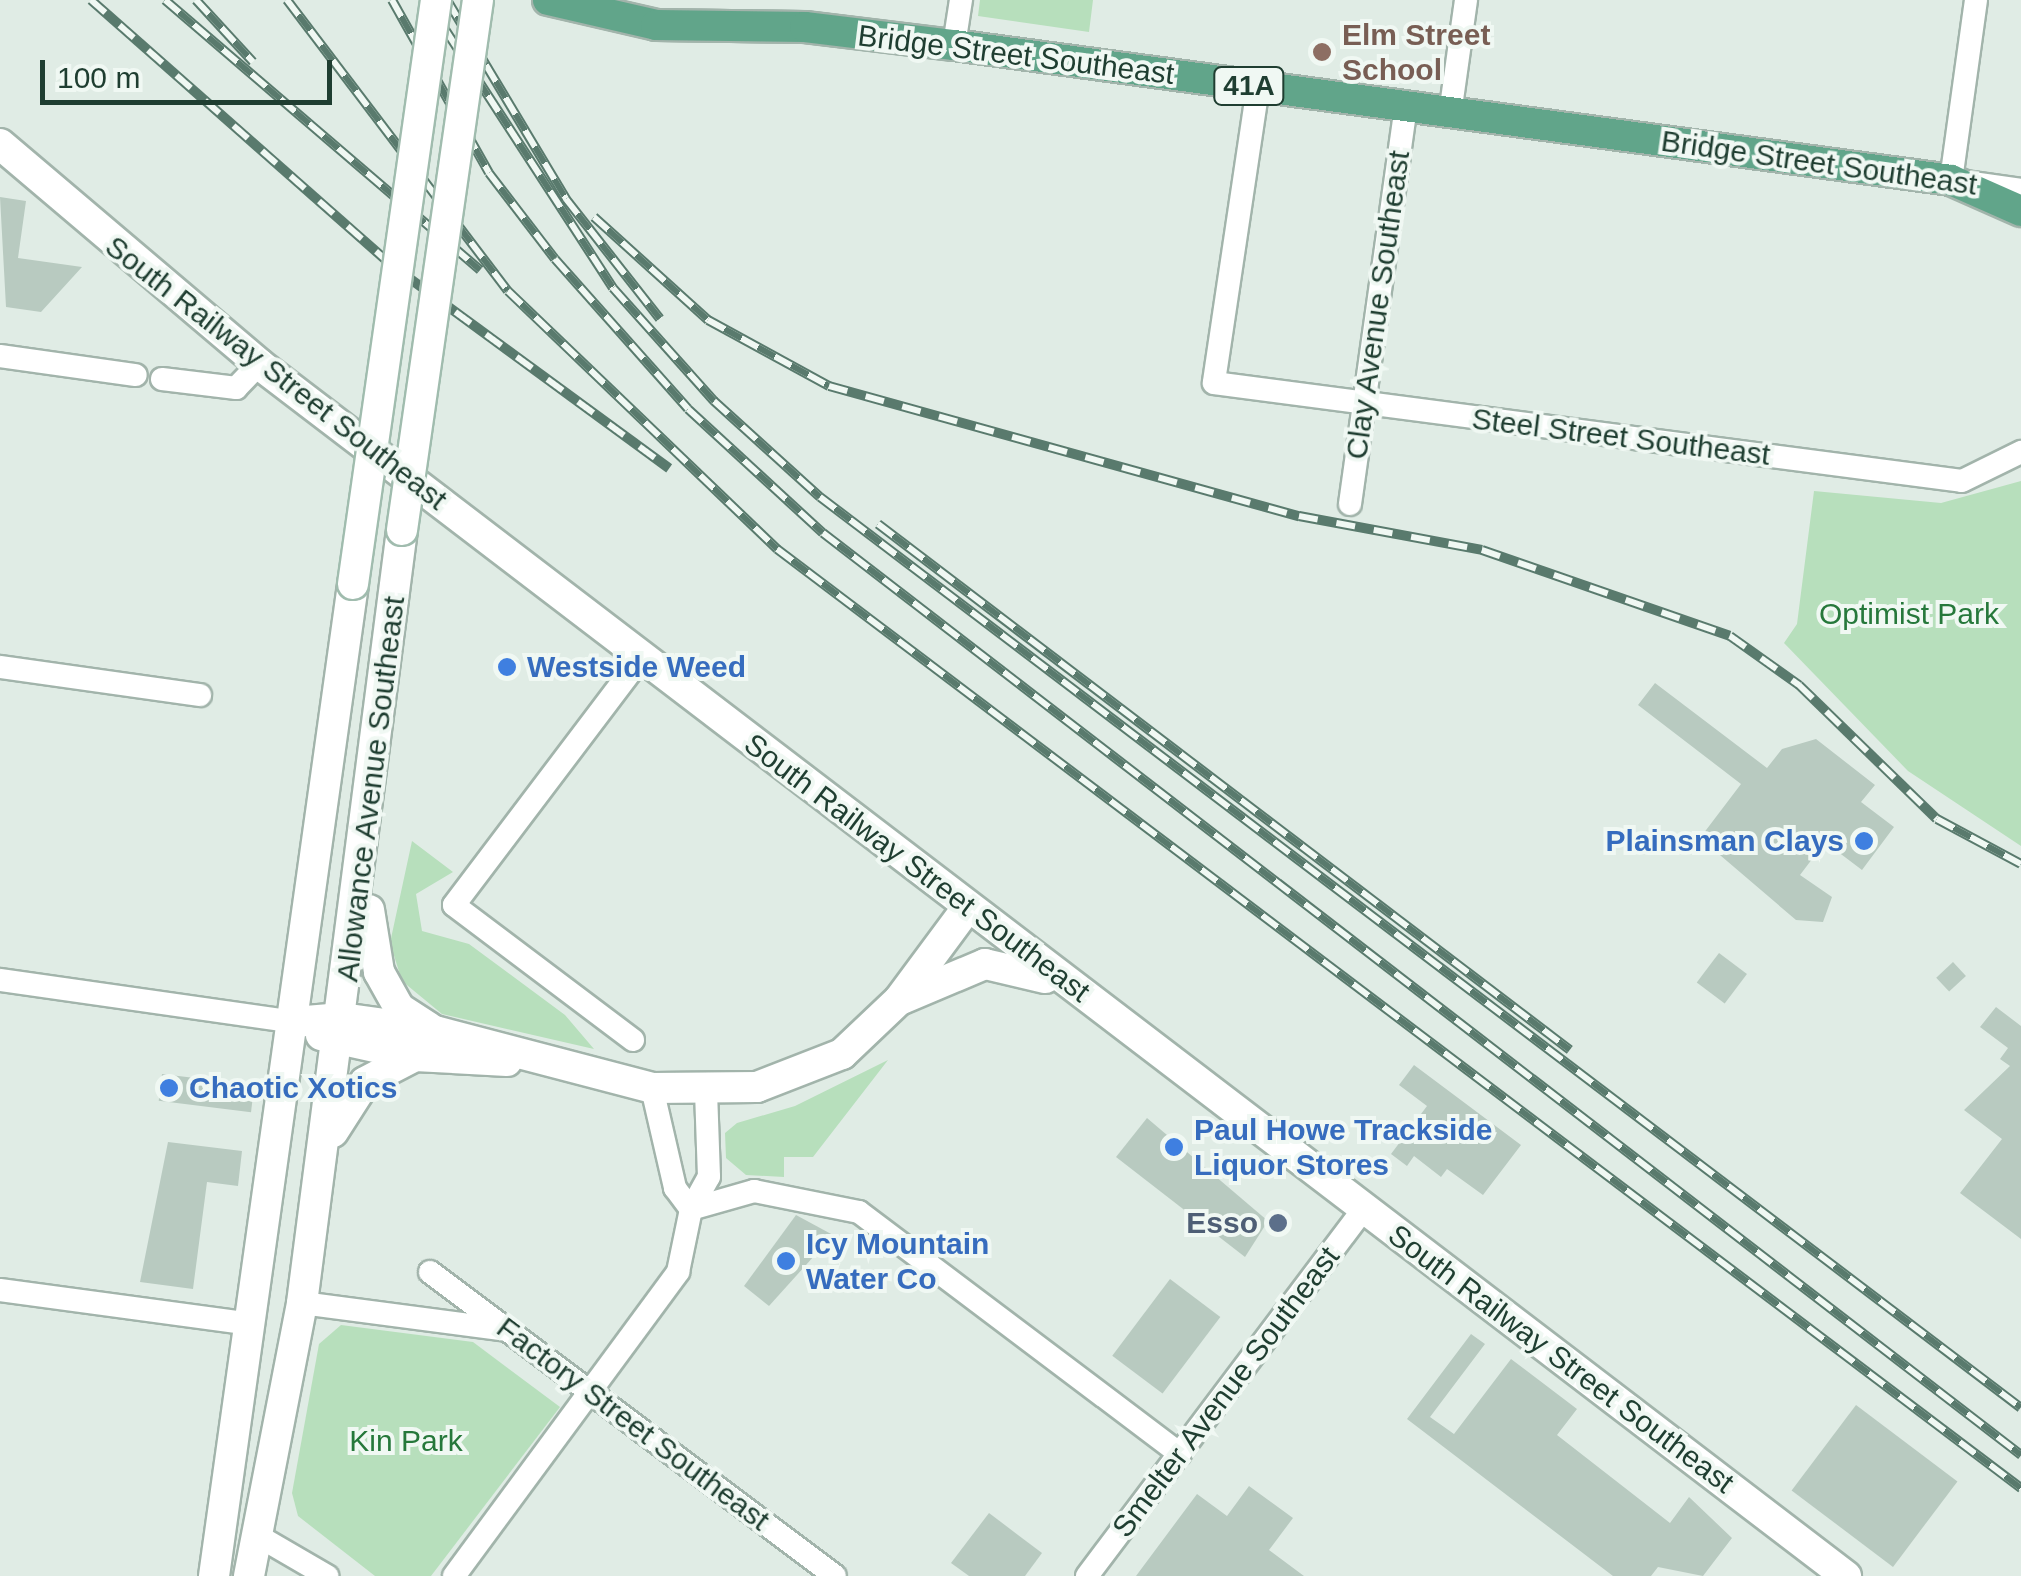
<!DOCTYPE html>
<style>
body{margin:0}
#map{position:relative;width:2021px;height:1576px;overflow:hidden;background:#e0ece5;font-family:Helvetica,sans-serif}
div>[style]{position:absolute}
.green>*{inset:0;background:#b7dfbc}
.building>*{inset:0;background:#b8cac0;transform-origin:0 0}
.roads{filter:drop-shadow(2px 0 #a2b4ab) drop-shadow(-2px 0 #a2b4ab) drop-shadow(0 2px #a2b4ab) drop-shadow(0 -2px #a2b4ab)}
.street>*{height:22px;margin:-11px;padding:0 11px;transform-origin:11px;border-radius:11px;background:#fff}
.secondary>*{height:30px;margin:-15px;padding:0 15px;transform-origin:15px;border-radius:15px;background:#fff}
.primary>*{height:30px;margin:-15px;padding:0 15px;transform-origin:15px;border-radius:15px;background:#61a58a}
.rail>*{height:10px;margin-top:-5px;transform-origin:0;background:repeating-linear-gradient(90deg,#f0f8f3 0 19px,#597a6d 0 38px);box-sizing:border-box;border-block:2px solid #597a6d}
.bridges{filter:drop-shadow(2px 0 #a0bcae) drop-shadow(-2px 0 #a0bcae) drop-shadow(0 2px #a0bcae) drop-shadow(0 -2px #a0bcae)}
.secondary-bridge>*{height:30px;margin:-15px;padding:0 15px;transform-origin:15px;border-radius:15px;background:#fff}
.dots>*{width:28px;height:28px;translate:-50% -50%;box-sizing:border-box;border:5px solid #f0f8f3;border-radius:50%}
span{translate:-50% -50%;white-space:nowrap;text-align:center;line-height:1.15;-webkit-text-stroke:8px #f0f8f3;paint-order:stroke}
.shield-label span{padding:2px 8px;background:#f0f8f3;border:2px solid;border-radius:8px;-webkit-text-stroke-width:0}
.shield-label{font-size:28px;color:#1f3e31;font-weight:700}
.education-label{font-size:30px;color:#785e54;font-weight:700}
.left{translate:0 -50%;text-align:left}
.street-label{font-size:30px;color:#1f3e31}
.park-label{font-size:30px;color:#26783b}
.shop-label{font-size:30px;color:#366cbe;font-weight:700}
.right{translate:-100% -50%;text-align:right}
.service-label{font-size:30px;color:#4e5e75;font-weight:700}
.scale{position:absolute;left:40px;top:60px;width:292px;height:45px;box-sizing:border-box;border:5px solid #1f3e31;border-top:0;padding-left:12px;font-size:30px;line-height:35px;white-space:nowrap;color:#1f3e31;-webkit-text-stroke:8px #f0f8f3;paint-order:stroke}
</style>
<div id="map">
<div class="green">
<i style="clip-path:polygon(980px 0,1093px 0,1089px 32px,978px 16px)"></i>
<i style="clip-path:polygon(2021px 481px,2021px 846px,1908px 771px,1784px 643px,1797px 624px,1814px 491px,1941px 503px)"></i>
<i style="clip-path:polygon(412px 841px,453px 872px,416px 894px,422px 931px,469px 944px,565px 1015px,594px 1049px,442px 1014px,402px 981px,390px 943px)"></i>
<i style="clip-path:polygon(888px 1060px,813px 1157px,784px 1157px,784px 1177px,746px 1175px,726px 1158px,725px 1133px,737px 1123px,795px 1106px)"></i>
<i style="clip-path:polygon(341px 1325px,473px 1342px,560px 1407px,431px 1576px,375px 1576px,298px 1516px,292px 1493px,319px 1344px)"></i>
</div>
<div class="building">
<i style="clip-path:polygon(0 197px,26px 201px,18px 258px,82px 267px,41px 312px,6px 307px)"></i>
<i style="clip-path:polygon(1655px 683px,1767px 768px,1782px 749px,1816px 739px,1875px 785px,1861px 802px,1894px 827px,1862px 870px,1825px 842px,1800px 875px,1832px 897px,1823px 922px,1796px 920px,1700px 838px,1741px 784px,1638px 705px)"></i>
<i style="left:1719px;top:953px;width:35px;height:37px;rotate:37deg"></i>
<i style="left:1953px;top:962px;width:19px;height:23px;rotate:47deg"></i>
<i style="clip-path:polygon(1996px 1007px,2021px 1026px,2021px 1239px,1960px 1193px,2002px 1139px,1964px 1110px,2010px 1066px,2000px 1059px,2008px 1048px,1980px 1027px)"></i>
<i style="clip-path:polygon(1414px 1065px,1521px 1145px,1483px 1195px,1447px 1169px,1441px 1177px,1414px 1156px,1407px 1166px,1391px 1154px,1427px 1106px,1399px 1085px)"></i>
<i style="left:162px;top:1074px;width:93px;height:27px;rotate:7deg"></i>
<i style="clip-path:polygon(1147px 1118px,1268px 1221px,1245px 1257px,1116px 1157px)"></i>
<i style="clip-path:polygon(168px 1142px,242px 1151px,238px 1186px,207px 1182px,193px 1289px,140px 1282px)"></i>
<i style="clip-path:polygon(796px 1215px,833px 1235px,769px 1306px,744px 1286px)"></i>
<i style="left:1170px;top:1279px;width:63px;height:96px;rotate:37deg"></i>
<i style="clip-path:polygon(1471px 1334px,1485px 1344px,1430px 1417px,1454px 1434px,1511px 1359px,1577px 1409px,1557px 1435px,1670px 1523px,1689px 1497px,1732px 1538px,1703px 1576px,1658px 1567px,1651px 1576px,1613px 1576px,1407px 1419px)"></i>
<i style="left:1856px;top:1405px;width:127px;height:107px;rotate:37deg"></i>
<i style="clip-path:polygon(1249px 1486px,1293px 1518px,1269px 1550px,1304px 1576px,1136px 1576px,1197px 1494px,1227px 1516px)"></i>
<i style="clip-path:polygon(989px 1513px,1042px 1553px,1025px 1576px,969px 1576px,951px 1563px)"></i>
</div>
<div class="roads">
<div class="street">
<i style="left:1976px;top:0;width:182px;rotate:97.9deg"></i>
<i style="left:1951px;top:180px;width:71px;rotate:8.1deg"></i>
<i style="left:954px;top:45px;width:46px;rotate:-81.2deg"></i>
<i style="left:1258px;top:87px;width:299px;rotate:98.5deg"></i>
<i style="left:1214px;top:383px;width:754px;rotate:7.46deg"></i>
<i style="left:1962px;top:481px;width:66px;rotate:-26.2deg"></i>
<i style="left:1450px;top:114px;width:115px;rotate:-82deg"></i>
<i style="left:0;top:356px;width:137px;rotate:8deg"></i>
<i style="left:162px;top:379px;width:75px;rotate:6.9deg"></i>
<i style="left:236px;top:388px;width:33px;rotate:-46deg"></i>
<i style="left:1350px;top:504px;width:401px;rotate:-82deg"></i>
<i style="left:0;top:667px;width:202px;rotate:8deg"></i>
<i style="left:0;top:980px;width:297px;rotate:8.1deg"></i>
<i style="left:633px;top:1040px;width:224px;rotate:-143deg"></i>
<i style="left:454px;top:905px;width:310px;rotate:-52.9deg"></i>
<i style="left:652px;top:1088px;width:103px;rotate:77deg"></i>
<i style="left:675px;top:1188px;width:26px;rotate:53deg"></i>
<i style="left:691px;top:1209px;width:66px;rotate:-15.9deg"></i>
<i style="left:754px;top:1191px;width:107px;rotate:11.3deg"></i>
<i style="left:859px;top:1212px;width:402px;rotate:37deg"></i>
<i style="left:430px;top:1272px;width:506px;rotate:36.89deg"></i>
<i style="left:0;top:1290px;width:252px;rotate:7.7deg"></i>
<i style="left:302px;top:1303px;width:206px;rotate:7.5deg"></i>
<i style="left:260px;top:1537px;width:78px;rotate:30.2deg"></i>
<i style="left:454px;top:1576px;width:378px;rotate:-53.6deg"></i>
<i style="left:678px;top:1272px;width:64px;rotate:-78.3deg"></i>
<i style="left:691px;top:1209px;width:37px;rotate:-61deg"></i>
<i style="left:709px;top:1177px;width:84px;rotate:-92deg"></i>
<i style="left:1087px;top:1576px;width:461px;rotate:-53deg"></i>
</div>
<div class="secondary">
<i style="left:0;top:144px;width:340px;rotate:40.3deg"></i>
<i style="left:259px;top:364px;width:1997px;rotate:37.37deg"></i>
<i style="left:369px;top:910px;width:63px;rotate:80.8deg"></i>
<i style="left:379px;top:972px;width:41px;rotate:60.9deg"></i>
<i style="left:399px;top:1008px;width:35px;rotate:33deg"></i>
<i style="left:902px;top:999px;width:90px;rotate:-22.9deg"></i>
<i style="left:985px;top:964px;width:62px;rotate:13.1deg"></i>
<i style="left:294px;top:1022px;width:48px;rotate:-4.8deg"></i>
<i style="left:342px;top:1018px;width:94px;rotate:8deg"></i>
<i style="left:435px;top:1031px;width:224px;rotate:14.7deg"></i>
<i style="left:652px;top:1088px;width:105px;rotate:-0.5deg"></i>
<i style="left:757px;top:1087px;width:91px;rotate:-21.2deg"></i>
<i style="left:842px;top:1054px;width:79px;rotate:-43.5deg"></i>
<i style="left:899px;top:1000px;width:114px;rotate:-53.5deg"></i>
<i style="left:321px;top:1035px;width:96px;rotate:12.6deg"></i>
<i style="left:415px;top:1056px;width:92px;rotate:3.1deg"></i>
<i style="left:333px;top:1132px;width:59px;rotate:-57.4deg"></i>
<i style="left:365px;top:1082px;width:56px;rotate:-27.5deg"></i>
<i style="left:214px;top:1576px;width:1002px;rotate:-82.02deg"></i>
<i style="left:249px;top:1576px;width:278px;rotate:-79deg"></i>
<i style="left:302px;top:1303px;width:779px;rotate:-82.63deg"></i>
</div>
<div class="primary">
<i style="left:548px;top:0;width:111px;rotate:13deg"></i>
<i style="left:656px;top:25px;width:149px;rotate:0.8deg"></i>
<i style="left:805px;top:27px;width:150px;rotate:6.9deg"></i>
<i style="left:954px;top:45px;width:1006px;rotate:7.71deg"></i>
<i style="left:1951px;top:180px;width:77px;rotate:23.9deg"></i>
</div>
</div>
<div class="rail">
<i style="left:91px;top:0;width:404px;rotate:41.4deg"></i>
<i style="left:394px;top:267px;width:341px;rotate:36.2deg"></i>
<i style="left:165px;top:0;width:415px;rotate:40.6deg"></i>
<i style="left:196px;top:0;width:84px;rotate:47.4deg"></i>
<i style="left:287px;top:0;width:365px;rotate:52.8deg"></i>
<i style="left:508px;top:291px;width:373px;rotate:43.8deg"></i>
<i style="left:777px;top:549px;width:1559px;rotate:37.05deg"></i>
<i style="left:392px;top:0;width:198px;rotate:60.7deg"></i>
<i style="left:489px;top:173px;width:108px;rotate:52.5deg"></i>
<i style="left:555px;top:259px;width:200px;rotate:48.4deg"></i>
<i style="left:688px;top:409px;width:183px;rotate:42.6deg"></i>
<i style="left:823px;top:533px;width:1512px;rotate:37.58deg"></i>
<i style="left:426px;top:0;width:343px;rotate:57deg"></i>
<i style="left:613px;top:288px;width:152px;rotate:48.2deg"></i>
<i style="left:714px;top:401px;width:143px;rotate:42.2deg"></i>
<i style="left:820px;top:497px;width:1507px;rotate:37.18deg"></i>
<i style="left:447px;top:0;width:232px;rotate:59.1deg"></i>
<i style="left:566px;top:199px;width:152px;rotate:51.9deg"></i>
<i style="left:594px;top:217px;width:154px;rotate:42.1deg"></i>
<i style="left:708px;top:320px;width:138px;rotate:28.6deg"></i>
<i style="left:829px;top:386px;width:488px;rotate:15.5deg"></i>
<i style="left:1299px;top:516px;width:186px;rotate:10.5deg"></i>
<i style="left:1482px;top:550px;width:262px;rotate:19.1deg"></i>
<i style="left:1730px;top:636px;width:85px;rotate:35.4deg"></i>
<i style="left:1799px;top:685px;width:192px;rotate:44.2deg"></i>
<i style="left:1937px;top:819px;width:95px;rotate:28.2deg"></i>
<i style="left:878px;top:524px;width:869px;rotate:37.24deg"></i>
</div>
<div class="bridges">
<div class="secondary-bridge">
<i style="left:402px;top:530px;width:535px;rotate:-81.84deg"></i>
<i style="left:353px;top:584px;width:590px;rotate:-81.91deg"></i>
</div>
</div>
<div class="dots">
<i style="left:1322px;top:52px;background:#8d6e63"></i>
<i style="left:507px;top:667px;background:#3f7fe0"></i>
<i style="left:1864px;top:841px;background:#3f7fe0"></i>
<i style="left:169px;top:1088px;background:#3f7fe0"></i>
<i style="left:1174px;top:1147px;background:#3f7fe0"></i>
<i style="left:1278px;top:1223px;background:#5c6f8a"></i>
<i style="left:786px;top:1261px;background:#3f7fe0"></i>
</div>
<div class="shield-label">
<span style="left:1249px;top:86px">41A</span>
</div>
<div class="education-label">
<span class="left" style="left:1342px;top:52px">Elm Street<br>School</span>
</div>
<div class="street-label">
<span style="left:1016px;top:55px;rotate:7deg">Bridge Street Southeast</span>
<span style="left:1819px;top:163px;rotate:8deg">Bridge Street Southeast</span>
<span style="left:1378px;top:305px;rotate:-82deg">Clay Avenue Southeast</span>
<span style="left:276px;top:373px;rotate:38deg">South Railway Street Southeast</span>
<span style="left:1621px;top:437px;rotate:7deg">Steel Street Southeast</span>
<span style="left:371px;top:789px;rotate:-83deg">Allowance Avenue Southeast</span>
<span style="left:917px;top:868px;rotate:37deg">South Railway Street Southeast</span>
<span style="left:1561px;top:1359px;rotate:37deg">South Railway Street Southeast</span>
<span style="left:1226px;top:1392px;rotate:-53deg">Smelter Avenue Southeast</span>
<span style="left:633px;top:1424px;rotate:37deg">Factory Street Southeast</span>
</div>
<div class="park-label">
<span style="left:1909px;top:614px">Optimist Park</span>
<span style="left:406px;top:1441px">Kin Park</span>
</div>
<div class="shop-label">
<span class="left" style="left:527px;top:667px">Westside Weed</span>
<span class="right" style="left:1844px;top:841px">Plainsman Clays</span>
<span class="left" style="left:189px;top:1088px">Chaotic Xotics</span>
<span class="left" style="left:1194px;top:1147px">Paul Howe Trackside<br>Liquor Stores</span>
<span class="left" style="left:806px;top:1261px">Icy Mountain<br>Water Co</span>
</div>
<div class="service-label">
<span class="right" style="left:1258px;top:1223px">Esso</span>
</div>
<div class="scale">100 m</div>
</div>
